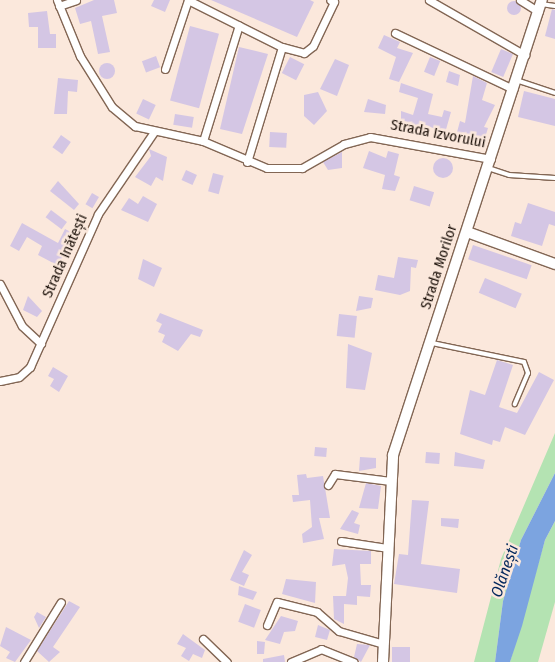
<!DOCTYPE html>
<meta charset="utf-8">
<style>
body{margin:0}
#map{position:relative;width:555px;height:662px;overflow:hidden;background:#fbe8dc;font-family:"Fira Sans Condensed",sans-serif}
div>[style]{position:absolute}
.green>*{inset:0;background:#b4e3b2}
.water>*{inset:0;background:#7ca4e0}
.building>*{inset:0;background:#d4c6e4;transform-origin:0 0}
.round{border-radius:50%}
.roads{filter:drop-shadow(1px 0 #826654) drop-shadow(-1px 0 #826654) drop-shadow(0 1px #826654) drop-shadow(0 -1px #826654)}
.lane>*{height:4px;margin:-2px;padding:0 2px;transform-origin:2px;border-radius:2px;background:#fff}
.street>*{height:7px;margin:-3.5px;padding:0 3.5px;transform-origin:3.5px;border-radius:3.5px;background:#fff}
.secondary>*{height:10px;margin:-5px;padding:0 5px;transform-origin:5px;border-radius:5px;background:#fff}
span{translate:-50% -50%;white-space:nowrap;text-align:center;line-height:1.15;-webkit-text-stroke:5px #fbe8dc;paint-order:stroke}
.street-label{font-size:15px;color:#190e07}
.water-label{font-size:16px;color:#02275c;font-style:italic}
</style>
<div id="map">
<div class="green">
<i style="clip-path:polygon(555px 433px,555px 473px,521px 540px,503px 601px,495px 662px,474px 662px,501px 559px)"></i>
<i style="clip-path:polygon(555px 521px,555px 602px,538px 662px,510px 662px,545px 540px)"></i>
</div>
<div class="water">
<i style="clip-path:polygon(555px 473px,555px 521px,545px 540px,522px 626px,510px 662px,495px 662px,503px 601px,521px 540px)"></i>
</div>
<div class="building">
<i style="clip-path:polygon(94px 0,114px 0,117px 13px,102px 16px,110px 52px,98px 54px,91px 21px,80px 24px,75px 8px)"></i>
<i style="clip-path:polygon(154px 0,170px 0,165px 12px,151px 6px)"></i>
<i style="clip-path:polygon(211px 0,310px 0,314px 2px,297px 37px)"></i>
<i class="round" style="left:507px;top:1px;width:14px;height:14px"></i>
<i style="clip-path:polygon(552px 9px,555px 10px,555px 39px,545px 36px)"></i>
<i style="clip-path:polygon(47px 11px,50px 34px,56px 34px,56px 48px,38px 48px,38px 27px,29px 27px,28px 13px)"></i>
<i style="left:190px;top:26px;width:30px;height:77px;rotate:15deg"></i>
<i style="clip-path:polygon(384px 35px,400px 42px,397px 48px,413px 53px,399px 82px,389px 79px,396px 57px,378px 48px)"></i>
<i style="clip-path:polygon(239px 47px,268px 54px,242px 134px,220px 129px)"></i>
<i style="left:501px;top:49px;width:13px;height:25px;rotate:23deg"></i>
<i style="left:156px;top:56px;width:12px;height:15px;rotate:70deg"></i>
<i style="left:290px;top:57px;width:16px;height:18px;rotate:27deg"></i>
<i style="left:430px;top:57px;width:11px;height:16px;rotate:22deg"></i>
<i style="clip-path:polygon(335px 59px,349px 65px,337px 96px,320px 89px)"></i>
<i class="round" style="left:99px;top:63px;width:16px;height:16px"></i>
<i style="clip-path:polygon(449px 71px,460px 75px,458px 86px,446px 82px)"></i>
<i style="clip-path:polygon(473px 76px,487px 83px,482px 100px,495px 105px,484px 127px,488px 128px,484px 141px,464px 135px,463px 141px,456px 136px,460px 121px,465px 123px)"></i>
<i style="clip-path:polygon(58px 78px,78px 80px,77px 92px,68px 91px,67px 114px,54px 114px)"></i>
<i style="clip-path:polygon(401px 83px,433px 94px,428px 114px,442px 117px,444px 110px,451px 112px,445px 133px,421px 123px,419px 128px,401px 123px,401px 111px,413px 115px,418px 98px,399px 92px)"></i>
<i style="clip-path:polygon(524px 91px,555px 99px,555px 126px,518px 117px)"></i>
<i style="clip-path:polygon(318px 92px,327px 111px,314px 125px,304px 116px,304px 95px)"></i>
<i style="left:143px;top:99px;width:14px;height:16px;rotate:25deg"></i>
<i style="clip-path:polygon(368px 99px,386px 105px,385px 114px,364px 112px)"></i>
<i style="left:175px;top:114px;width:19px;height:11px;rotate:9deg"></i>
<i style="left:270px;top:132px;width:17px;height:15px;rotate:3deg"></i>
<i style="left:61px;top:135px;width:12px;height:15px;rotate:35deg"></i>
<i style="clip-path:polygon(149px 149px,167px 157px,163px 181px,156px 177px,151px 186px,135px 177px,151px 156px)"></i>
<i style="clip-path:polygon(369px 151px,386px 158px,388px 151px,399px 154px,394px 175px,400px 177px,395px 191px,382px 189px,385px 175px,363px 168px)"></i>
<i style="clip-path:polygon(342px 152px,342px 168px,328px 170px,323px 162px)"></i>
<i class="round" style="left:433px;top:158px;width:20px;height:20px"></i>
<i style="left:186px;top:170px;width:12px;height:11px;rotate:24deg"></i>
<i style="left:213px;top:173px;width:11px;height:19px;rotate:15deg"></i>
<i style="clip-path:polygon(58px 181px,79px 204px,74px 210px,50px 191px)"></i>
<i style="left:414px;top:186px;width:21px;height:15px;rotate:17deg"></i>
<i style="left:92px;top:193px;width:8px;height:13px;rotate:30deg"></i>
<i style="clip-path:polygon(143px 196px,157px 204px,148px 222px,121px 210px,129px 198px,138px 204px)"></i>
<i style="clip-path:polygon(528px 203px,555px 212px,555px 226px,549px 224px,542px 246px,511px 236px,515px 222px,521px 224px)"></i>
<i style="left:51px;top:210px;width:20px;height:9px;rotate:37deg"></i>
<i style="clip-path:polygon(22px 223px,58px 243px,65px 229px,77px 235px,57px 265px,38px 255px,42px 246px,27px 237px,19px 251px,10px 246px)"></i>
<i style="left:473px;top:245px;width:62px;height:15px;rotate:19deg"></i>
<i style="clip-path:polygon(398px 257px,418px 260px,416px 268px,411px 267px,410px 291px,400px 295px,375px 290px,378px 275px,394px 278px)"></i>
<i style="clip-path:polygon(143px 259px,162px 268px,154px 287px,138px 279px)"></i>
<i style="left:485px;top:278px;width:40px;height:16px;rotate:23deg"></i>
<i style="clip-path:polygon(28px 296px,42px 311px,37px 317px,23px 310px)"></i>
<i style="clip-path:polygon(359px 296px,373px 298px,371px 308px,356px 311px)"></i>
<i style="clip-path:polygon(160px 313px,203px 330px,200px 337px,191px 334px,178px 351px,162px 342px,165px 335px,158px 332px,162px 324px,156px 321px)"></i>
<i style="left:339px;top:314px;width:18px;height:22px;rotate:6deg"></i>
<i style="clip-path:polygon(348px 344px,372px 353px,365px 390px,346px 388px)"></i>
<i style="clip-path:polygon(497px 360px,513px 365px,499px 407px,517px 413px,539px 372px,554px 380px,525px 435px,505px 427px,500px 442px,493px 440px,492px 445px,460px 434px,470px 390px,485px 395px)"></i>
<i style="clip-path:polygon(53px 367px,68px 376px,59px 392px,50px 386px,54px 379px,48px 376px)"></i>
<i style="left:315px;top:447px;width:12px;height:9px;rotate:5deg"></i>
<i style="left:426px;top:452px;width:14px;height:11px;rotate:4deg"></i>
<i style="clip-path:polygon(455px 452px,485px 460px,483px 469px,454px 466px)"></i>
<i style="clip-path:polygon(360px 457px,376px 458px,376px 468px,359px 471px)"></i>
<i style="clip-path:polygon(306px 474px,307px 478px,323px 476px,330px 518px,319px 518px,324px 539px,303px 543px,302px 534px,312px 527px,310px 500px,293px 502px,292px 495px,299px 495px,297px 475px)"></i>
<i style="clip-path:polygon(366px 483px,381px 486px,378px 509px,359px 508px)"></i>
<i style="clip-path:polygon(412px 500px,429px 501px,421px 564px,460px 569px,457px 593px,394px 584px,399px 554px,408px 555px)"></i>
<i style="clip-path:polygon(352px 510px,359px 513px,354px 523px,360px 525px,358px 534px,340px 529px)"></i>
<i style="clip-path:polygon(441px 518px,459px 519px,458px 528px,441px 526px)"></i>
<i style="clip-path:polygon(334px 549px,371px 551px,371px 564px,360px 564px,361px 585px,371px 585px,370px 597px,357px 596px,357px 605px,344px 604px,344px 624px,334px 619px,333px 596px,346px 596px,348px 578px,345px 564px,332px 566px)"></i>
<i style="clip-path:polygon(244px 550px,252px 555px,242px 572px,249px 575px,244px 586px,230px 580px)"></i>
<i style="clip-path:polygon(286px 579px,316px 582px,315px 603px,282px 594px)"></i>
<i style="clip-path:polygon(239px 586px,257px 592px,253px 600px,238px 595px)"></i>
<i style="clip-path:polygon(69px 601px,80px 607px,53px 647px,60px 652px,49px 662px,37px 651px)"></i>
<i style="left:245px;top:604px;width:17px;height:19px;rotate:21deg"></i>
<i style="clip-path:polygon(37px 612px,46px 617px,39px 628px,34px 617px)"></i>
<i style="clip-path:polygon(281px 616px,298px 621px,295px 631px,284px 632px,280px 644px,265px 640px)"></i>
<i style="clip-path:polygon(318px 625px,330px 630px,327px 640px,315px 637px)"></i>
<i style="clip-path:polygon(6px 627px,31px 640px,15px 662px,6px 658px,10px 652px,0 646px)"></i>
<i style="clip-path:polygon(183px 634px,205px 650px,202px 658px,193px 654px,189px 661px,181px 656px,186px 648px,177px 644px)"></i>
<i style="clip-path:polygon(257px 641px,265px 642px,264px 654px,257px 654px)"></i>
<i style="clip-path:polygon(357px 644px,370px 645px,361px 662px,354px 657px)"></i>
<i style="left:392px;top:647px;width:18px;height:15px"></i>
<i style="clip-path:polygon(284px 655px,285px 662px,263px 662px,263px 659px)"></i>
</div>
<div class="roads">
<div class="lane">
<i style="left:541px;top:4px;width:14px;rotate:8deg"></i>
<i style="left:516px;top:80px;width:41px;rotate:18.4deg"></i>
<i style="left:488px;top:168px;width:22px;rotate:18deg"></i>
<i style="left:509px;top:175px;width:46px;rotate:3.7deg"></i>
<i style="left:432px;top:343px;width:94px;rotate:11.7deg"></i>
<i style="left:524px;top:362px;width:12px;rotate:70deg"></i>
<i style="left:528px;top:373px;width:34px;rotate:113deg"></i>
</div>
<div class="street">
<i style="left:57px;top:0;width:61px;rotate:67.7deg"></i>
<i style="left:80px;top:56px;width:60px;rotate:57.9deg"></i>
<i style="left:112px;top:107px;width:30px;rotate:40deg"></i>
<i style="left:135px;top:126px;width:70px;rotate:12.4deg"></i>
<i style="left:203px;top:141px;width:69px;rotate:22.9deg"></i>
<i style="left:267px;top:168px;width:35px"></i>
<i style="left:302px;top:168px;width:48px;rotate:-29.7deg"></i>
<i style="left:344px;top:144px;width:27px;rotate:-15deg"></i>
<i style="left:370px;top:137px;width:123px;rotate:10.3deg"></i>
<i style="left:188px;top:0;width:105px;rotate:26.6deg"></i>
<i style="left:282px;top:47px;width:23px;rotate:15deg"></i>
<i style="left:304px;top:53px;width:11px;rotate:-38deg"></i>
<i style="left:313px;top:46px;width:49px;rotate:-64.5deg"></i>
<i style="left:334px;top:2px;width:4px;rotate:-153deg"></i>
<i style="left:429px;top:0;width:111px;rotate:29.8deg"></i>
<i style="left:520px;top:0;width:22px;rotate:32deg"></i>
<i style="left:59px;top:6px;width:18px;rotate:-19deg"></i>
<i style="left:395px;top:33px;width:131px;rotate:25.4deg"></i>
<i style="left:165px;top:69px;width:73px;rotate:-71.6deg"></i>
<i style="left:203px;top:141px;width:121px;rotate:-72.8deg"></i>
<i style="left:247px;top:162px;width:120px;rotate:-73.1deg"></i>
<i style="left:0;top:284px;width:47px;rotate:62.4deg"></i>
<i style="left:22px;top:326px;width:26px;rotate:43deg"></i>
<i style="left:0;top:381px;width:19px;rotate:-12deg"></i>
<i style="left:19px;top:377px;width:15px;rotate:-42deg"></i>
<i style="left:30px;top:367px;width:167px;rotate:-66deg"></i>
<i style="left:98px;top:214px;width:99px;rotate:-55.7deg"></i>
<i style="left:328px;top:485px;width:13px;rotate:-58deg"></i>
<i style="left:335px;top:474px;width:56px;rotate:7.1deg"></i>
<i style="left:341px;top:541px;width:48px;rotate:8.5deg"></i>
<i style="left:267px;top:625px;width:25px;rotate:-67deg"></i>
<i style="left:277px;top:602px;width:41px;rotate:14deg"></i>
<i style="left:317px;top:612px;width:29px;rotate:41deg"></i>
<i style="left:339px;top:631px;width:47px;rotate:16.1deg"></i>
<i style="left:203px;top:639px;width:33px;rotate:44deg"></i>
<i style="left:24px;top:662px;width:70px;rotate:-58.3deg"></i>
<i style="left:291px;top:662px;width:33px;rotate:-23deg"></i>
<i style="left:321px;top:649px;width:35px;rotate:22deg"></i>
</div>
<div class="secondary">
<i style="left:467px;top:232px;width:94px;rotate:20deg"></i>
<i style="left:383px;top:662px;width:207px;rotate:-87.2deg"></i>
<i style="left:393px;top:455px;width:479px;rotate:-71.9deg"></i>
</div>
</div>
<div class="street-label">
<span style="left:438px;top:134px;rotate:11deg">Strada Izvorului</span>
<span style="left:65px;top:256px;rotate:-66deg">Strada Inătești</span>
<span style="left:439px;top:267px;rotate:-72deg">Strada Morilor</span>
</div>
<div class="water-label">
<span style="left:505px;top:571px;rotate:-71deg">Olănești</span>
</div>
</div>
